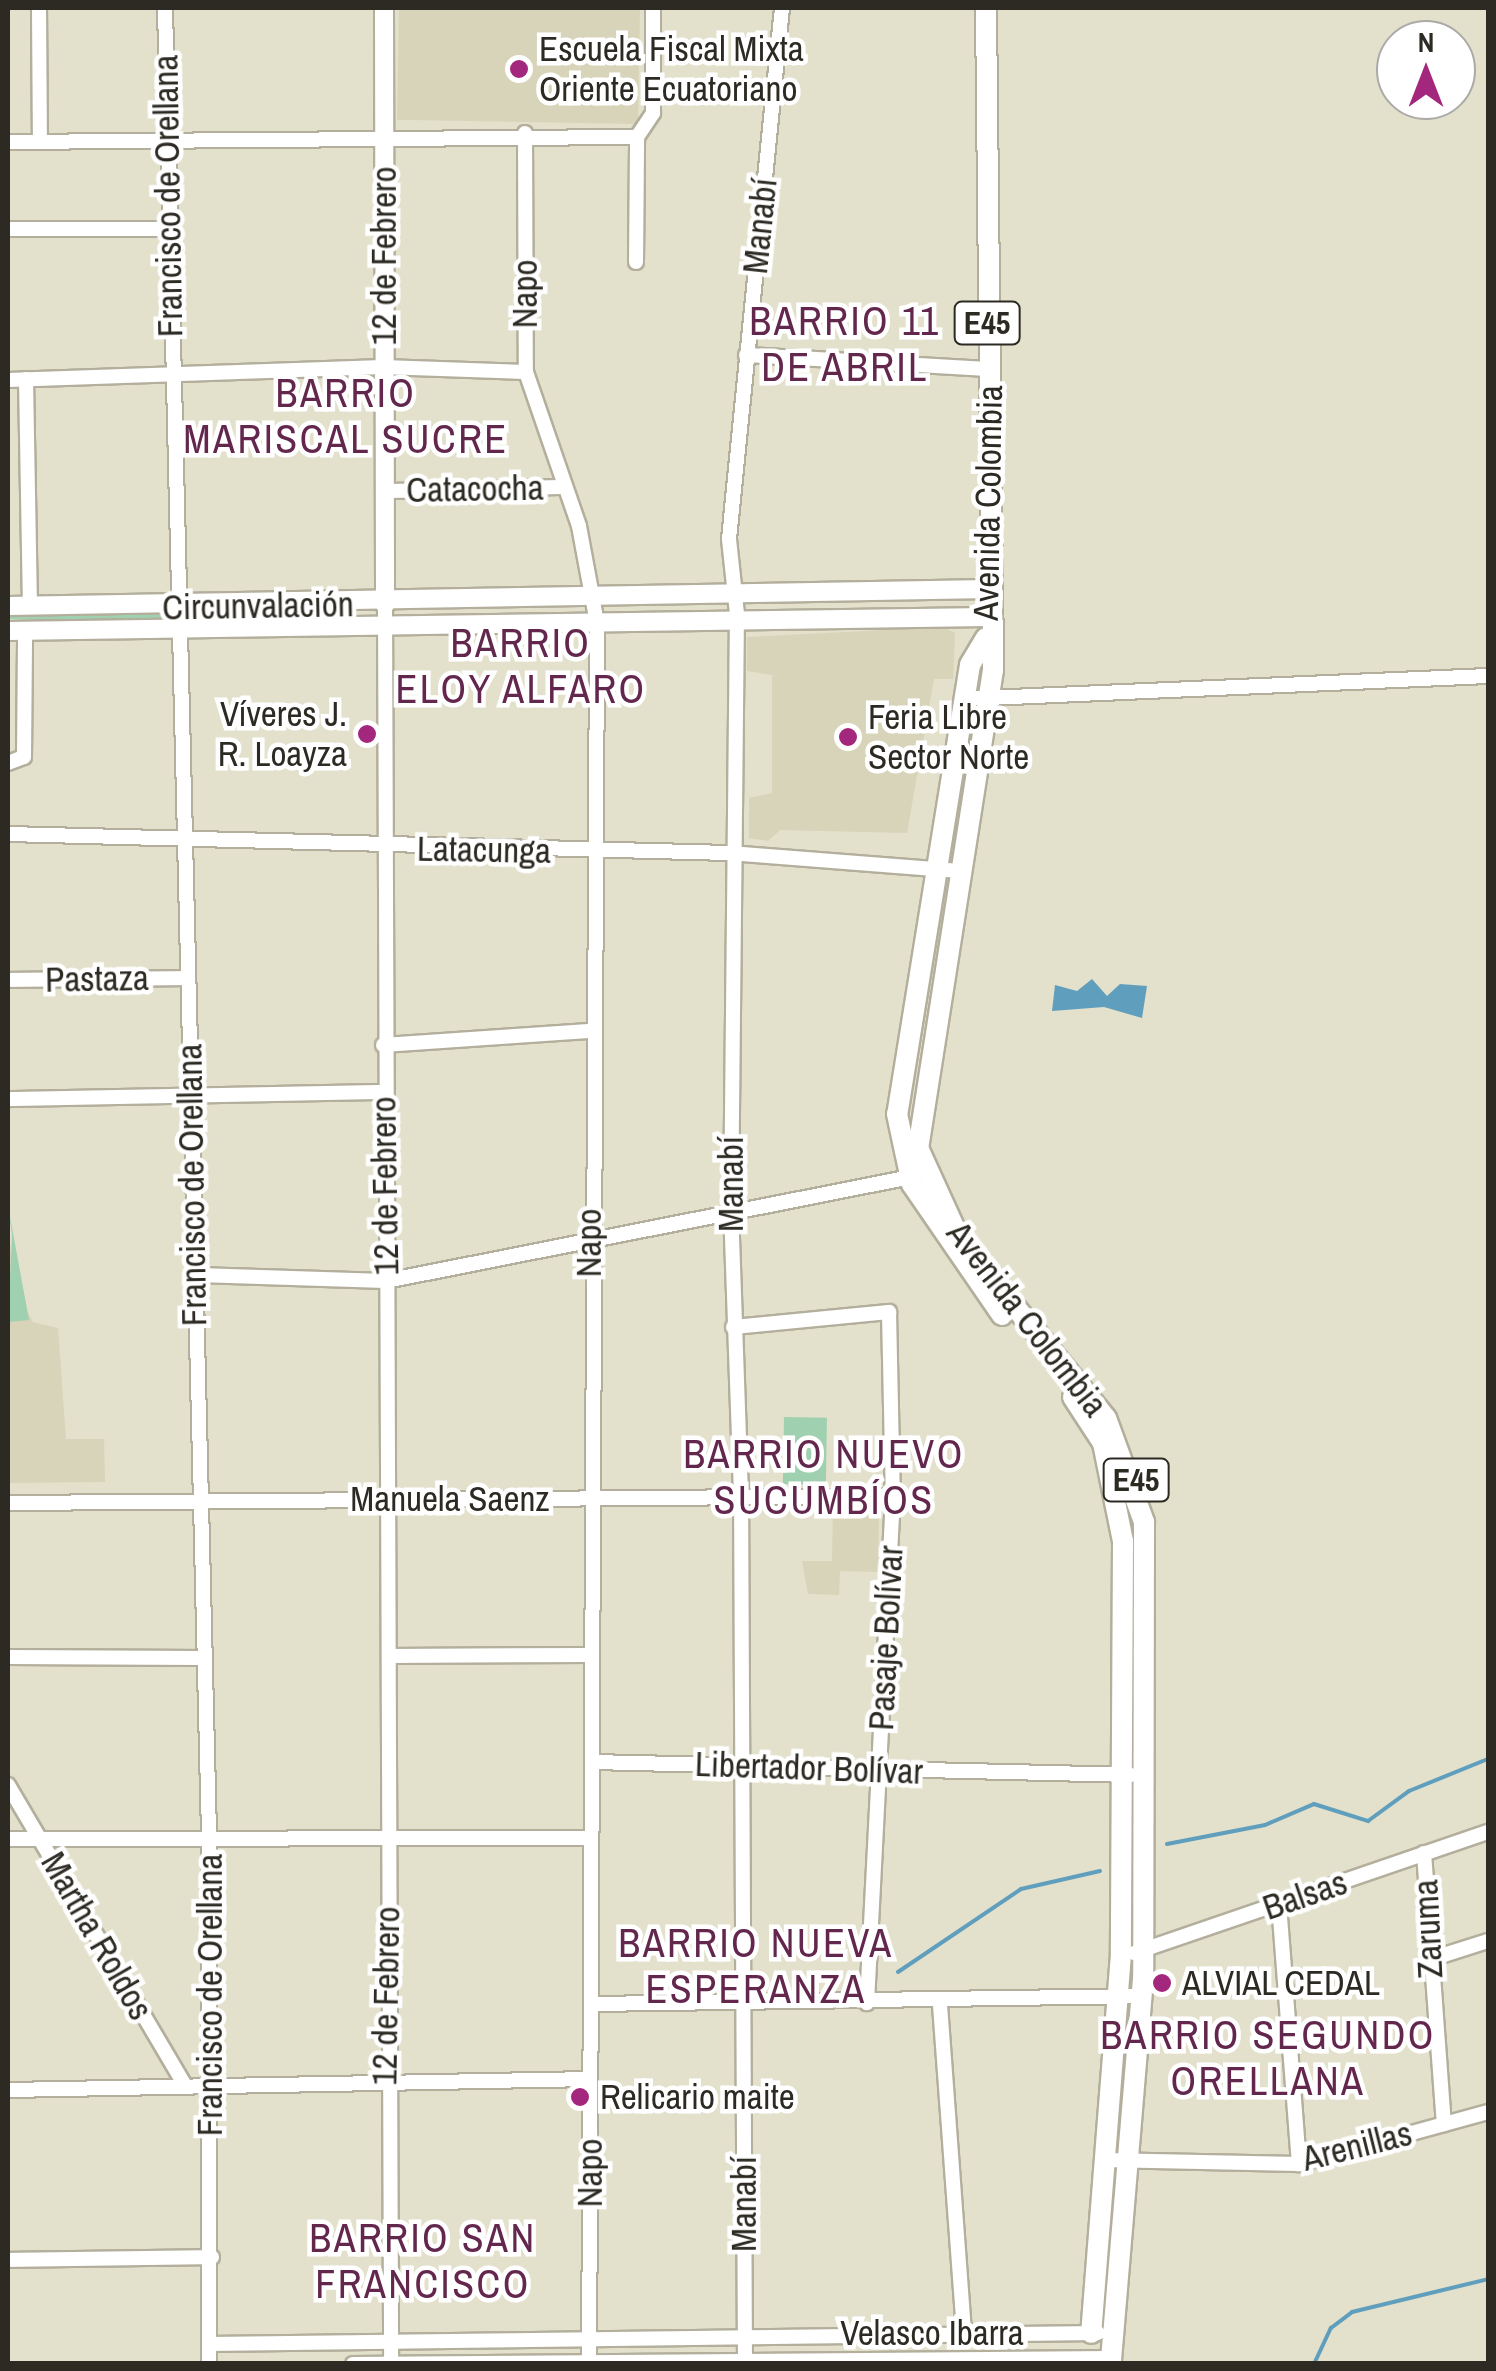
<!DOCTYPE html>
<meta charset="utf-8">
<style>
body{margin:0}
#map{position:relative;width:1496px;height:2371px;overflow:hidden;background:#e3e0cc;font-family:"Archivo Narrow",sans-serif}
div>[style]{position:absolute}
.built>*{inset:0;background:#d8d4b9;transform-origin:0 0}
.green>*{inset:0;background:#9fd0b0;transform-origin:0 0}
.water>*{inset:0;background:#5f9fbd}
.stream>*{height:4px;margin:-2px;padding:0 2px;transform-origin:2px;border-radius:2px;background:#5f9fbd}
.roads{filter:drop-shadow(2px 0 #b3af9c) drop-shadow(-2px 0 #b3af9c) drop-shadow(0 2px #b3af9c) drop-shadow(0 -2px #b3af9c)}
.street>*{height:14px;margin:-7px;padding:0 7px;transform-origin:7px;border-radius:7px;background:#fff}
.secondary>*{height:18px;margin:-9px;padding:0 9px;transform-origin:9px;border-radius:9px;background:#fff}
.primary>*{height:20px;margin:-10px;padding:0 10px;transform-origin:10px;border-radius:10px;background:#fff}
.dots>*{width:28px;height:28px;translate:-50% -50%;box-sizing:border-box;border:5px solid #fff;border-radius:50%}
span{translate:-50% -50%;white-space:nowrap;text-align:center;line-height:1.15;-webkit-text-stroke:9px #fff;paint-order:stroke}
.shield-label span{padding:2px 8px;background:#fff;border:2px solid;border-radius:8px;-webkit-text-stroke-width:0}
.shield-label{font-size:32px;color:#2c2a23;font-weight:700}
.poi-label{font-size:35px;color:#2c2a23}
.left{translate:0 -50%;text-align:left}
.right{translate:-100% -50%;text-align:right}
.street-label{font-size:35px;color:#2c2a23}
.quarter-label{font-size:40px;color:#63274d;letter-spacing:2.5px}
.frame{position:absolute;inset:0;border:10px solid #2c2a23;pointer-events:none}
.north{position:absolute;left:1376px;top:20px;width:100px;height:100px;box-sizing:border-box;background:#fff;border:2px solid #abaaa7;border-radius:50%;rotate:0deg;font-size:28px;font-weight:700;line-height:40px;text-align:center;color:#2c2a23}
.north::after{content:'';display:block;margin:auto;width:35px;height:45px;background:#a3277c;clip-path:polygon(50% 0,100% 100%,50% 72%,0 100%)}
</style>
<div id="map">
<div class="built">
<i style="left:640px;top:8px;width:116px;height:241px;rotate:91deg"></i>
<i style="clip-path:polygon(943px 627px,955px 633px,953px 679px,934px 679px,907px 833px,780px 830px,768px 841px,749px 838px,749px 798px,772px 793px,772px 675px,747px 671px,747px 637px)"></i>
<i style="clip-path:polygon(8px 1227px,16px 1290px,33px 1322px,58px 1328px,66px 1439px,104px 1439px,105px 1482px,8px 1483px)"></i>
<i style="clip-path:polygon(833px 1502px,879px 1503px,878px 1572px,840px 1571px,839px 1595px,808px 1594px,802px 1561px,832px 1561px)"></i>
</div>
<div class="green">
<i style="clip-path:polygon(8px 607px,166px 609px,169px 624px,8px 619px)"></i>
<i style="clip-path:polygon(8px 1206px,29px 1320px,8px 1322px,12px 1235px)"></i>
<i style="left:784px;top:1417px;width:43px;height:67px;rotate:1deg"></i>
</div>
<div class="water">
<i style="clip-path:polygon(1092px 979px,1107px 996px,1120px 984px,1147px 986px,1142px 1018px,1104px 1007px,1052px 1011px,1055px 985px,1077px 991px)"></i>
</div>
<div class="stream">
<i style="left:1167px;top:1844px;width:100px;rotate:-11deg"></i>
<i style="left:1265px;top:1825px;width:53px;rotate:-23.2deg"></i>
<i style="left:1314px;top:1804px;width:57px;rotate:17.5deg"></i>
<i style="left:1368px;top:1821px;width:51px;rotate:-36.2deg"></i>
<i style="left:1409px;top:1791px;width:85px;rotate:-22.1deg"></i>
<i style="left:898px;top:1972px;width:148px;rotate:-34deg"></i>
<i style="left:1021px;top:1889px;width:81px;rotate:-12.8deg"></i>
<i style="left:1314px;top:2364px;width:40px;rotate:-65deg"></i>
<i style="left:1331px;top:2328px;width:26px;rotate:-37deg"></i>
<i style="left:1352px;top:2312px;width:140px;rotate:-13.6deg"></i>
</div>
<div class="roads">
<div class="street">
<i style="left:39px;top:8px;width:134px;rotate:89.6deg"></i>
<i style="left:165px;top:8px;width:1826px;rotate:88.62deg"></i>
<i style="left:209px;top:1833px;width:531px;rotate:90deg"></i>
<i style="left:525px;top:133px;width:239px;rotate:89.8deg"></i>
<i style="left:526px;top:372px;width:163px;rotate:71deg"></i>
<i style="left:579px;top:526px;width:99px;rotate:79.5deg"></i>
<i style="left:597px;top:623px;width:1741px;rotate:90.26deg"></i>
<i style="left:637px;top:137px;width:29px;rotate:-56deg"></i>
<i style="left:653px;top:113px;width:105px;rotate:-90deg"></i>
<i style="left:8px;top:142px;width:629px;rotate:-0.46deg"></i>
<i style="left:8px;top:229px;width:161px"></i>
<i style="left:636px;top:262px;width:125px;rotate:-89.5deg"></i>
<i style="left:746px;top:355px;width:243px;rotate:3.3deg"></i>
<i style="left:26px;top:379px;width:228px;rotate:89deg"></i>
<i style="left:8px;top:380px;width:375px;rotate:-2deg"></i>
<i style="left:383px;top:367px;width:143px;rotate:2deg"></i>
<i style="left:386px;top:491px;width:178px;rotate:-1.3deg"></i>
<i style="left:385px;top:605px;width:1759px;rotate:89.8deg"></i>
<i style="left:965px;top:699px;width:524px;rotate:-2.52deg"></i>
<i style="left:8px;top:763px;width:17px;rotate:-21deg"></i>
<i style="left:24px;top:757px;width:125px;rotate:-89.5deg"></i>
<i style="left:8px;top:834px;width:722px;rotate:1.51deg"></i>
<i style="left:730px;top:853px;width:230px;rotate:4.5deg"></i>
<i style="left:8px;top:980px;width:178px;rotate:-0.6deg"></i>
<i style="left:383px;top:1045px;width:206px;rotate:-3.9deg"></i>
<i style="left:8px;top:1099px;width:376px;rotate:-1.1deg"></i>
<i style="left:197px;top:1275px;width:189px;rotate:1.8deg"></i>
<i style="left:386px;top:1281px;width:540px;rotate:-11.21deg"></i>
<i style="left:733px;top:1327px;width:157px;rotate:-5.5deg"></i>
<i style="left:889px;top:1312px;width:184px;rotate:88.8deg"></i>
<i style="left:893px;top:1496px;width:508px;rotate:92.94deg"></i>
<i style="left:8px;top:1503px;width:885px;rotate:-0.45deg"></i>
<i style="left:389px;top:1656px;width:202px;rotate:-0.3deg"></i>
<i style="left:8px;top:1657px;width:193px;rotate:0.3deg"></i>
<i style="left:592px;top:1762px;width:539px;rotate:1.38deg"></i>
<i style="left:8px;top:1785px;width:349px;rotate:59.5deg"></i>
<i style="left:8px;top:1839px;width:583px;rotate:-0.1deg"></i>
<i style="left:1424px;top:1853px;width:272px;rotate:85.8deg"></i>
<i style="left:1279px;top:1904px;width:261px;rotate:85.6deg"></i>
<i style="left:1134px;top:1953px;width:374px;rotate:-18.9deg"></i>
<i style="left:1428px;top:1960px;width:63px;rotate:-17.6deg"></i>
<i style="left:592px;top:2004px;width:550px;rotate:-0.83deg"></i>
<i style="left:940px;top:2005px;width:327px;rotate:85.8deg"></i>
<i style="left:8px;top:2090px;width:582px;rotate:-1.08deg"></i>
<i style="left:1103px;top:2160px;width:196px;rotate:1.2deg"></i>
<i style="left:1299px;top:2164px;width:196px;rotate:-15.4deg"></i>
<i style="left:8px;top:2260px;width:204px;rotate:-0.8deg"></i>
<i style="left:209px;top:2344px;width:889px;rotate:-0.71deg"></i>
<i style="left:353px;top:2364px;width:758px;rotate:-0.45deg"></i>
<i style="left:745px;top:2364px;width:869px;rotate:-90.26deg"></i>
<i style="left:741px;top:1495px;width:281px;rotate:-92deg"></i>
<i style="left:731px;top:1214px;width:600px;rotate:-89.43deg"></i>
<i style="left:737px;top:614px;width:75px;rotate:-96.1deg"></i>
<i style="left:729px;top:539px;width:534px;rotate:-84.3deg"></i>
</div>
<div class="secondary">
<i style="left:384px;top:8px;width:597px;rotate:89.9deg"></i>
<i style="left:8px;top:606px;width:981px;rotate:-0.99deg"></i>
<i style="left:8px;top:631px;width:979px;rotate:-0.82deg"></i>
</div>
<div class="primary">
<i style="left:986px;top:8px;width:662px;rotate:89.39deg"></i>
<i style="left:993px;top:670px;width:484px;rotate:98.9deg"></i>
<i style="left:918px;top:1148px;width:99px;rotate:65.5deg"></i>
<i style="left:959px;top:1238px;width:232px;rotate:50.8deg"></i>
<i style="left:1106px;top:1418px;width:111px;rotate:69.9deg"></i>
<i style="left:1144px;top:1522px;width:457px;rotate:90.1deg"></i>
<i style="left:1143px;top:1979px;width:386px;rotate:94.8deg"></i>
<i style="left:986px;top:638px;width:31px;rotate:121deg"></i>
<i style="left:970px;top:665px;width:455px;rotate:99.2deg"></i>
<i style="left:897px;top:1114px;width:72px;rotate:77.9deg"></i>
<i style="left:912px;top:1184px;width:159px;rotate:55.5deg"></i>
<i style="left:1073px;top:1397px;width:55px;rotate:56.9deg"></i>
<i style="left:1103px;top:1443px;width:100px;rotate:78.5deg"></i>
<i style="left:1123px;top:1541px;width:413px;rotate:90.3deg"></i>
<i style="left:1121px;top:1954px;width:380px;rotate:94.5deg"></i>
</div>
</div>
<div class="dots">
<i style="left:519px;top:69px;background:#a3277c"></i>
<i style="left:367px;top:734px;background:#a3277c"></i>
<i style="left:848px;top:737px;background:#a3277c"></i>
<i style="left:1162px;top:1983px;background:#a3277c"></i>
<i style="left:580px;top:2097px;background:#a3277c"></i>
</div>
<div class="shield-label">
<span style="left:987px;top:323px">E45</span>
<span style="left:1136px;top:1480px">E45</span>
</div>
<div class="poi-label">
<span class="left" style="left:539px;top:69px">Escuela Fiscal Mixta<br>Oriente Ecuatoriano</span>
<span class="right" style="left:347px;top:734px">Víveres J.<br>R. Loayza</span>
<span class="left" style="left:868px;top:737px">Feria Libre<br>Sector Norte</span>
<span class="left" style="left:1182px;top:1983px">ALVIAL CEDAL</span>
<span class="left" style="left:600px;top:2097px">Relicario maite</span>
</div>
<div class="street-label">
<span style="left:168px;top:196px;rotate:-91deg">Francisco de Orellana</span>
<span style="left:760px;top:226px;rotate:-84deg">Manabí</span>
<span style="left:384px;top:256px;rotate:-90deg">12 de Febrero</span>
<span style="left:525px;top:294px;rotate:-90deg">Napo</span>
<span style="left:475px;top:489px;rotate:-1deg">Catacocha</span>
<span style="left:988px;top:503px;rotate:-89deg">Avenida Colombia</span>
<span style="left:258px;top:606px;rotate:-1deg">Circunvalación</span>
<span style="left:484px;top:850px;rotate:1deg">Latacunga</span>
<span style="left:97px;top:979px;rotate:-1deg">Pastaza</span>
<span style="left:731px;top:1184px;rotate:-90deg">Manabí</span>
<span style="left:192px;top:1185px;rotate:-91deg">Francisco de Orellana</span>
<span style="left:385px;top:1186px;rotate:-91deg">12 de Febrero</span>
<span style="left:589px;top:1243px;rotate:-90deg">Napo</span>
<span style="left:1027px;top:1319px;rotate:52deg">Avenida Colombia</span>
<span style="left:450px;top:1499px">Manuela Saenz</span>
<span style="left:886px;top:1638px;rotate:-87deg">Pasaje Bolívar</span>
<span style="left:809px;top:1768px;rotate:2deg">Libertador Bolívar</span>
<span style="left:1305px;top:1895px;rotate:-19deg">Balsas</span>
<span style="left:1428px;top:1929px;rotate:-93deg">Zaruma</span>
<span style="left:97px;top:1936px;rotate:60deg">Martha Roldos</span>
<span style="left:210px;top:1995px;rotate:-90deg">Francisco de Orellana</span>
<span style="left:386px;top:1996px;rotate:-89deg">12 de Febrero</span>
<span style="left:1357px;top:2146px;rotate:-14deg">Arenillas</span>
<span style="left:590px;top:2173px;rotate:-90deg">Napo</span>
<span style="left:744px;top:2204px;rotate:-90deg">Manabí</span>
<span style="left:932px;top:2333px">Velasco Ibarra</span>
</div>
<div class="quarter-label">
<span style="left:845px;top:344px">BARRIO 11<br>DE ABRIL</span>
<span style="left:346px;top:416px">BARRIO<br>MARISCAL SUCRE</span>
<span style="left:521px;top:666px">BARRIO<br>ELOY ALFARO</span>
<span style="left:824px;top:1477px">BARRIO NUEVO<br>SUCUMBÍOS</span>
<span style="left:756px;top:1966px">BARRIO NUEVA<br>ESPERANZA</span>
<span style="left:1268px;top:2058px">BARRIO SEGUNDO<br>ORELLANA</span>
<span style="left:423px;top:2261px">BARRIO SAN<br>FRANCISCO</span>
</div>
<div class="frame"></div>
<div class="north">N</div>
</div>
